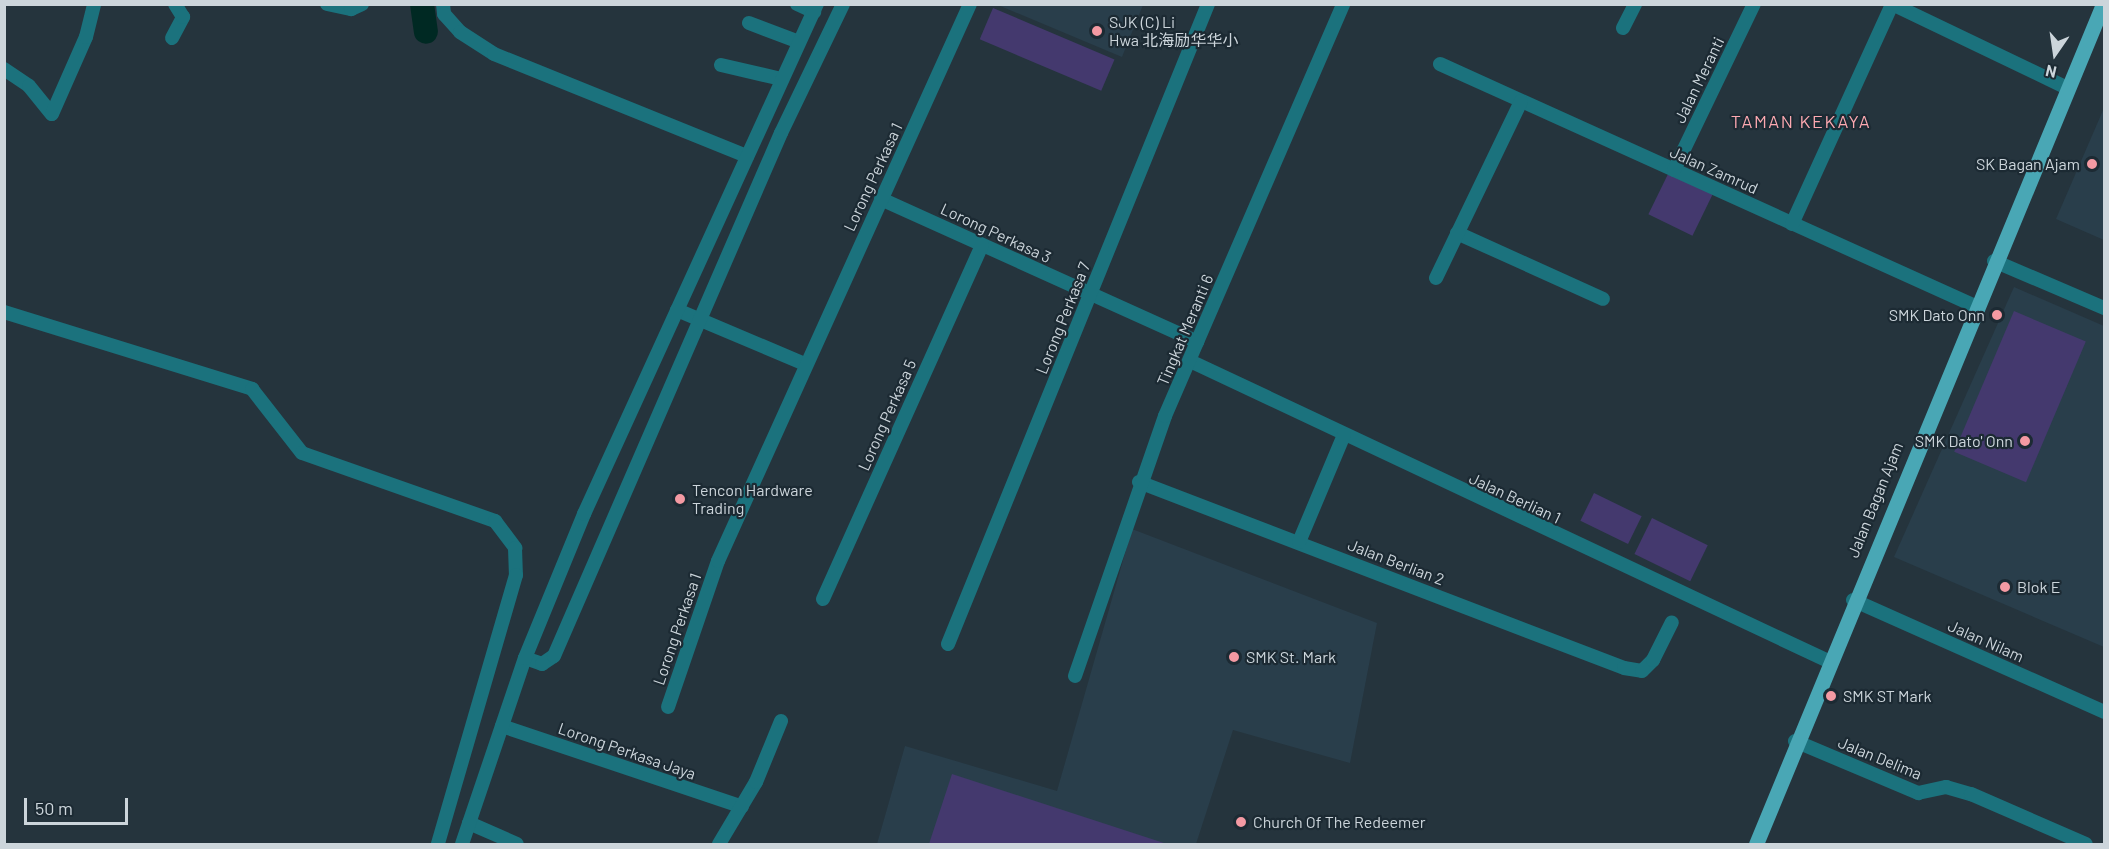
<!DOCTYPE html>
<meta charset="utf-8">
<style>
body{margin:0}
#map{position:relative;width:2109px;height:849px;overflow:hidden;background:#25343d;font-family:Barlow,"Noto Sans SC",sans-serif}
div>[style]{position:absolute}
.built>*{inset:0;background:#293e4b}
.green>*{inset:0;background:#44396e;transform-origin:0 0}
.river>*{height:24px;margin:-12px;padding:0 12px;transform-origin:12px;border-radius:12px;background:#002923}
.street>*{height:14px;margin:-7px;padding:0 7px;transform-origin:7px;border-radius:7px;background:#1b727d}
.primary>*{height:15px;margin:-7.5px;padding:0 7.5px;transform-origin:7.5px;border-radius:7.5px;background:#49a7b5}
.dots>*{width:16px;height:16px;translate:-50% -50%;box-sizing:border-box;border:3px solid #1c2a33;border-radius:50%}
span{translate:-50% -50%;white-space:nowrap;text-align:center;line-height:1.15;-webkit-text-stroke:4.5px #1c2a33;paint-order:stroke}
.poi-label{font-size:16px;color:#ccd5db}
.left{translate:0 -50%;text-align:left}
.right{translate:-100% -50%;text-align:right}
.street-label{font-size:16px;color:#ccd5db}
.neighbourhood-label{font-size:18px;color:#fda9b1;letter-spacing:1.5px}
.frame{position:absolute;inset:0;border:6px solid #ccd5db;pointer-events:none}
.north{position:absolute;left:2025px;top:24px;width:60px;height:60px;-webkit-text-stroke:4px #1c2a33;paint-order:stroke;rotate:193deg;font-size:16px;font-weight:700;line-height:24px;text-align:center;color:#ccd5db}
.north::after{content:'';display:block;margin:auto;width:21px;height:27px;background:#ccd5db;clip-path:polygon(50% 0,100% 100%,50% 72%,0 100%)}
.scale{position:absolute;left:24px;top:798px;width:104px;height:27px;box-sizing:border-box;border:3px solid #ccd5db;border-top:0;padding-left:8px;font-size:18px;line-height:21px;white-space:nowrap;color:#ccd5db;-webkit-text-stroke:4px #1c2a33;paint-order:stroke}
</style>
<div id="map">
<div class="built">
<i style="clip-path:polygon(998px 5px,1143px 5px,1122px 57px)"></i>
<i style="clip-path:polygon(2104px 108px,2104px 240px,2056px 219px)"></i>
<i style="clip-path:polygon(2014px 287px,2104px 326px,2104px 647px,1894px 557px)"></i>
<i style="clip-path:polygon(1132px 529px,1377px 623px,1350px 763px,1233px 730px,1196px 844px,877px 844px,905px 746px,1057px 791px)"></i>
</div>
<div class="green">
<i style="left:993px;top:8px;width:132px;height:34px;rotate:23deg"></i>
<i style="left:1669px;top:172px;width:49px;height:47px;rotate:26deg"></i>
<i style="left:2014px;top:311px;width:78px;height:153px;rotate:23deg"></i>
<i style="left:1594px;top:493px;width:53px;height:31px;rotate:26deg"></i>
<i style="left:1652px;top:518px;width:62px;height:40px;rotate:26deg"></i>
<i style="clip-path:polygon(952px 774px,1167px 844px,929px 844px)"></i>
</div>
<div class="river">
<i style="left:422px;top:4px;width:28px;rotate:82deg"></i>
</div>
<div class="street">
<i style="left:327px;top:4px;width:25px;rotate:12deg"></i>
<i style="left:351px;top:9px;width:12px;rotate:-24deg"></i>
<i style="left:443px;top:4px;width:10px;rotate:84deg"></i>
<i style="left:444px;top:14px;width:24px;rotate:48deg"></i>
<i style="left:460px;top:32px;width:40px;rotate:32.9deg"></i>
<i style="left:494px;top:54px;width:273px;rotate:22deg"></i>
<i style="left:797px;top:4px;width:19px;rotate:25deg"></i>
<i style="left:1892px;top:4px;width:194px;rotate:25.6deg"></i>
<i style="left:749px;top:23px;width:53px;rotate:20.8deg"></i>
<i style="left:1623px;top:28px;width:27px;rotate:-63deg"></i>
<i style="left:172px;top:38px;width:24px;rotate:-62deg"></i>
<i style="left:183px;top:17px;width:15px;rotate:-122deg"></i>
<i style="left:1440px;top:64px;width:587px;rotate:24.34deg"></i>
<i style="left:721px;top:65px;width:62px;rotate:13.1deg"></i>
<i style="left:4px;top:69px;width:30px;rotate:34deg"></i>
<i style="left:29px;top:86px;width:36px;rotate:51deg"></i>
<i style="left:52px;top:114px;width:84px;rotate:-66.2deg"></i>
<i style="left:86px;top:37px;width:34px;rotate:-76deg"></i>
<i style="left:1674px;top:170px;width:184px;rotate:-64.3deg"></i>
<i style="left:881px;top:199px;width:347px;rotate:24.3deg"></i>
<i style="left:1792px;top:224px;width:241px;rotate:-65.5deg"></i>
<i style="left:1457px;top:233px;width:160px;rotate:24.3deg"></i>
<i style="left:1994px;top:261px;width:120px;rotate:23.1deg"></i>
<i style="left:1436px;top:278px;width:196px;rotate:-64.3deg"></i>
<i style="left:677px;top:310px;width:139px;rotate:22.9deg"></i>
<i style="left:4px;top:312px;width:260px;rotate:17.2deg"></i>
<i style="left:252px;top:389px;width:81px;rotate:52deg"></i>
<i style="left:302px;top:453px;width:205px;rotate:19.4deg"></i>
<i style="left:495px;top:521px;width:34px;rotate:53deg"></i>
<i style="left:515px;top:548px;width:27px;rotate:88deg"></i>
<i style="left:516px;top:575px;width:280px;rotate:106.2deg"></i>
<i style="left:1190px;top:361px;width:705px;rotate:25.18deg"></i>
<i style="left:1139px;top:482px;width:519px;rotate:20.98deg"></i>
<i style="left:1624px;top:668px;width:18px;rotate:9deg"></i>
<i style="left:1642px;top:671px;width:16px;rotate:-45deg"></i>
<i style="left:1653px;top:660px;width:42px;rotate:-63.4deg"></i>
<i style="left:1299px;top:542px;width:116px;rotate:-67.2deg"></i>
<i style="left:823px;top:599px;width:388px;rotate:-65.8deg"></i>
<i style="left:1853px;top:600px;width:275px;rotate:24deg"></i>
<i style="left:948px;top:644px;width:691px;rotate:-67.89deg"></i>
<i style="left:525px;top:658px;width:18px;rotate:19deg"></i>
<i style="left:542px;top:664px;width:14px;rotate:-34deg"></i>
<i style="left:554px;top:656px;width:570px;rotate:-66.54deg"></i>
<i style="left:781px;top:133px;width:143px;rotate:-64.3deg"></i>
<i style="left:1075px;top:676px;width:275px;rotate:-70.9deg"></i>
<i style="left:1165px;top:416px;width:449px;rotate:-66.6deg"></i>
<i style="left:668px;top:707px;width:154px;rotate:-71.1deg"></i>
<i style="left:718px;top:561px;width:611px;rotate:-65.66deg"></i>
<i style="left:502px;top:726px;width:253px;rotate:18.6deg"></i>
<i style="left:1795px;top:741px;width:134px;rotate:22.9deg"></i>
<i style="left:1918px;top:793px;width:29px;rotate:-12deg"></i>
<i style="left:1946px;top:787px;width:26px;rotate:16deg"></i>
<i style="left:1971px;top:794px;width:125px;rotate:23.5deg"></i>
<i style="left:469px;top:823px;width:52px;rotate:23.6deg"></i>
<i style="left:462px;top:844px;width:196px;rotate:-71.3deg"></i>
<i style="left:525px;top:658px;width:156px;rotate:-67.7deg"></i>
<i style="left:584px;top:514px;width:561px;rotate:-65.45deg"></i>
<i style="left:719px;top:844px;width:72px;rotate:-59.2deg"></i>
<i style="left:756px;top:782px;width:66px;rotate:-67.7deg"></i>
</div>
<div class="primary">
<i style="left:1756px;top:844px;width:909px;rotate:-67.55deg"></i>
</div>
<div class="dots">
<i style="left:1097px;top:31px;background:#f49aa3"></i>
<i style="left:2092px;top:164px;background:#f49aa3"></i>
<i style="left:1997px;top:315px;background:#f49aa3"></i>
<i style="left:2025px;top:441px;background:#f49aa3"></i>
<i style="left:680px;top:499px;background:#f49aa3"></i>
<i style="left:2005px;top:587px;background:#f49aa3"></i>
<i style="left:1234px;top:657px;background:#f49aa3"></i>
<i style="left:1831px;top:696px;background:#f49aa3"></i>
<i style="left:1241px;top:822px;background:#f49aa3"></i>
</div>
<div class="poi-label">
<span class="left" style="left:1109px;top:31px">SJK (C) Li<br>Hwa 北海励华华小</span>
<span class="right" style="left:2080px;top:164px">SK Bagan Ajam</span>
<span class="right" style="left:1985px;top:315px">SMK Dato Onn</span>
<span class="right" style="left:2013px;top:441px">SMK Dato' Onn</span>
<span class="left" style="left:692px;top:499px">Tencon Hardware<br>Trading</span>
<span class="left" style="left:2017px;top:587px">Blok E</span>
<span class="left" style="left:1246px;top:657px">SMK St. Mark</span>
<span class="left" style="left:1843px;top:696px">SMK ST Mark</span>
<span class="left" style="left:1253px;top:822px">Church Of The Redeemer</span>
</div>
<div class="street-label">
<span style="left:1699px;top:80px;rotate:-64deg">Jalan Meranti</span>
<span style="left:1714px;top:170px;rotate:24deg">Jalan Zamrud</span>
<span style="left:873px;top:177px;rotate:-65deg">Lorong Perkasa 1</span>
<span style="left:996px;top:233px;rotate:25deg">Lorong Perkasa 3</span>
<span style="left:1063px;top:318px;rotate:-68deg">Lorong Perkasa 7</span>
<span style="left:1185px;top:330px;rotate:-67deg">Tingkat Meranti 6</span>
<span style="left:887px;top:415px;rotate:-66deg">Lorong Perkasa 5</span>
<span style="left:1515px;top:498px;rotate:25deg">Jalan Berlian 1</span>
<span style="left:1875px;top:500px;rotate:-68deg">Jalan Bagan Ajam</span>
<span style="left:1396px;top:562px;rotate:21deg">Jalan Berlian 2</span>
<span style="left:677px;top:629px;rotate:-71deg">Lorong Perkasa 1</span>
<span style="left:1986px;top:641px;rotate:24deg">Jalan Nilam</span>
<span style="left:627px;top:751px;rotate:19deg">Lorong Perkasa Jaya</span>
<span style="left:1880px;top:758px;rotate:22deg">Jalan Delima</span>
</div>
<div class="neighbourhood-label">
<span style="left:1801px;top:121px">TAMAN KEKAYA</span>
</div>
<div class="frame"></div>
<div class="north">N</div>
<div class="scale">50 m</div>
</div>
